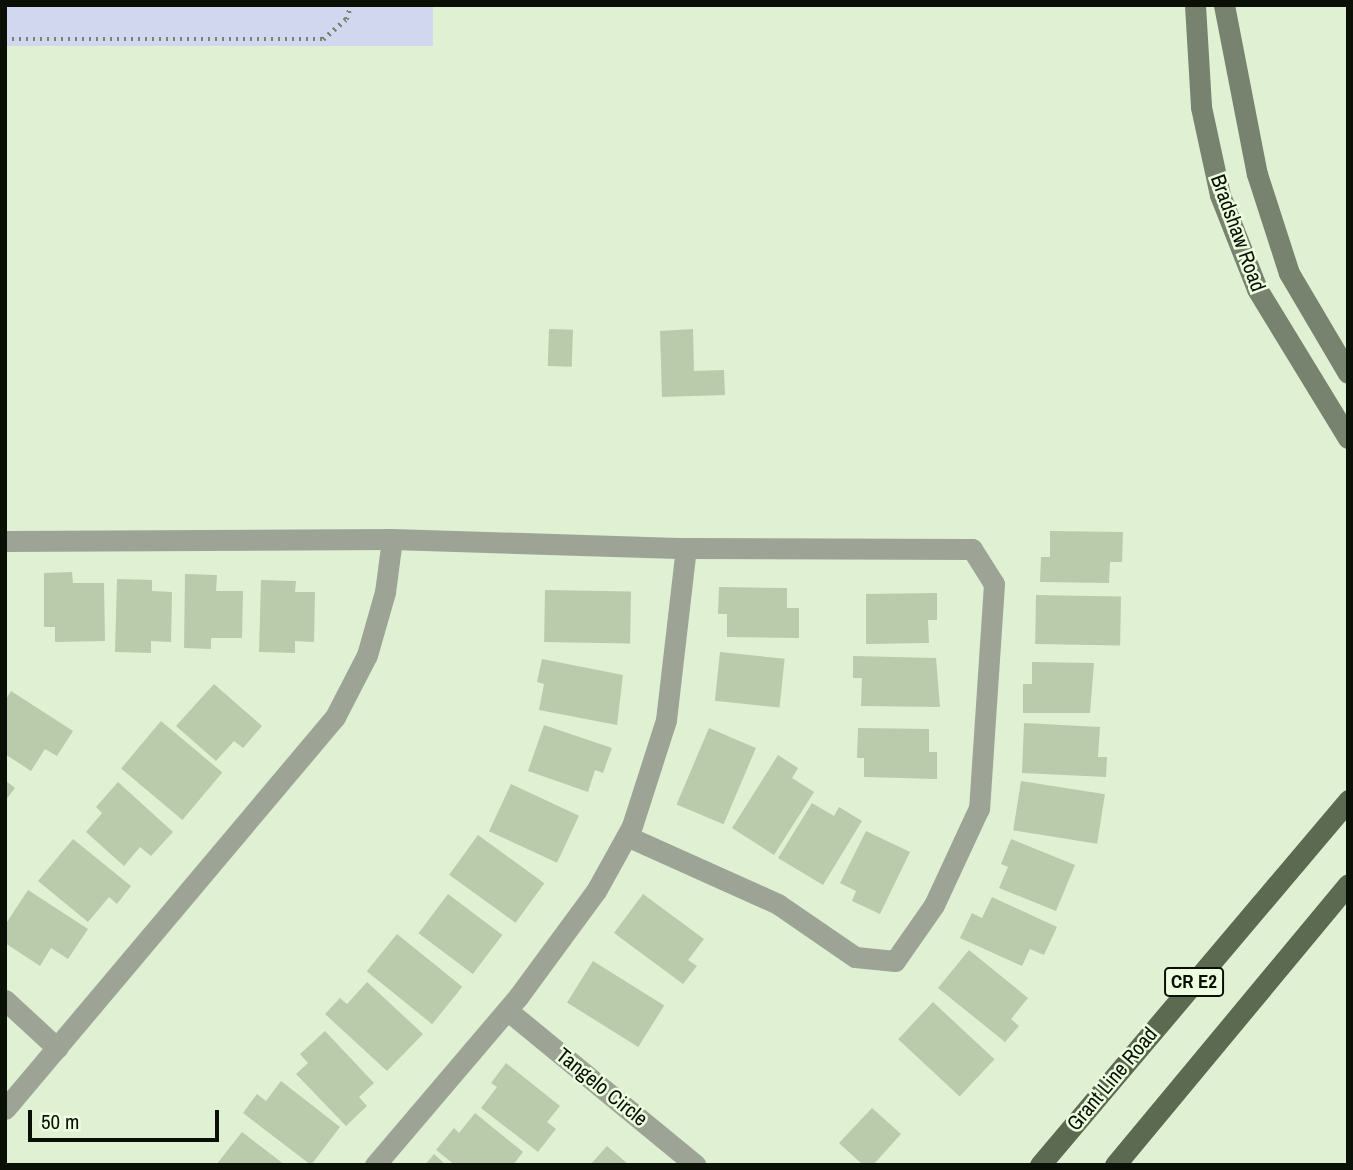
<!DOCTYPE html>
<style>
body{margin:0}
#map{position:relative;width:1353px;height:1170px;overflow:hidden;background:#e0f0d3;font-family:"Archivo Narrow",sans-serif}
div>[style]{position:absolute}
.green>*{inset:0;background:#d0d7ee;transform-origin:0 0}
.building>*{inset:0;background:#b9cbaa;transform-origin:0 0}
.path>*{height:4.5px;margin-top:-2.25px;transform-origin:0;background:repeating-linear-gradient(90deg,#798370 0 2px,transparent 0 7px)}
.minor>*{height:21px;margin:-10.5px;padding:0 10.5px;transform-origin:10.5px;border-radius:10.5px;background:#9da496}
.secondary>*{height:21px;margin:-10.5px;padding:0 10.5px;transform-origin:10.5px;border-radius:10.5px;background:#77836e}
.primary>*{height:21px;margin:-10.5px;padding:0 10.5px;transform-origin:10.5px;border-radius:10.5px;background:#5d6a52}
span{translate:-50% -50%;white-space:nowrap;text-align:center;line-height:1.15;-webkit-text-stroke:5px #edfee0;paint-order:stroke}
.shield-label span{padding:2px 5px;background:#edfee0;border:2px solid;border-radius:5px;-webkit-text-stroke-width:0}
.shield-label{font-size:19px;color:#0b1006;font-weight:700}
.street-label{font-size:21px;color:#0b1006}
.frame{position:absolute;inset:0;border:7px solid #0b1006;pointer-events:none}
.scale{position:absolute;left:28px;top:1110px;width:191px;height:32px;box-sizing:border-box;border:4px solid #0b1006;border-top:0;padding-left:9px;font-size:21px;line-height:24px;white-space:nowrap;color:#0b1006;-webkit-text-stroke:5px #edfee0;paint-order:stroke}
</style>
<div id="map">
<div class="green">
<i style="left:5px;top:5px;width:428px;height:41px"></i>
</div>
<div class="building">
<i style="left:549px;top:329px;width:24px;height:37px;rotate:2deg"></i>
<i style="clip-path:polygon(693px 329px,694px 371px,724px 370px,725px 395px,662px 397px,660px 331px)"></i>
<i style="clip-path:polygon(1050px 531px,1123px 532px,1122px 562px,1110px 562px,1109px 583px,1040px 582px,1041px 557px,1050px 557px)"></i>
<i style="clip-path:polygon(72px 572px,73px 583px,104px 583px,105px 641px,55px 642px,55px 627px,44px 627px,44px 573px)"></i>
<i style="clip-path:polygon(185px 574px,217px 575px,216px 591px,243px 591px,242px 638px,211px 638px,211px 649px,184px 648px)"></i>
<i style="clip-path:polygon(117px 579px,152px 580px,152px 591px,172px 592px,171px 642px,151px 641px,151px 653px,115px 652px)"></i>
<i style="clip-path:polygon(261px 580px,296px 581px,295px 592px,315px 592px,314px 642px,295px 641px,295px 653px,259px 652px)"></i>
<i style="clip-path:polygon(719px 587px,787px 588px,787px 608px,799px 608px,799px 638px,727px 637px,727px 614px,718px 614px)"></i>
<i style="left:545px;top:590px;width:86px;height:52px;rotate:1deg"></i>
<i style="clip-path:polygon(937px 593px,937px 620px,928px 620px,929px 643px,866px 644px,866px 594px)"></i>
<i style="left:1036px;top:595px;width:85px;height:49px;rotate:1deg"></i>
<i style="left:720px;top:652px;width:65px;height:49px;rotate:6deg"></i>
<i style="clip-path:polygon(853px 656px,936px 658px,940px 707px,861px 706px,862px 678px,853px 678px)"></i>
<i style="clip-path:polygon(542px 659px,623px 675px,617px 725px,539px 710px,544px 684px,537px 682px)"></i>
<i style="clip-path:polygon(1032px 662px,1094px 663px,1090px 713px,1023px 713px,1023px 684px,1032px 684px)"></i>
<i style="clip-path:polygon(214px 684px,262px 726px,243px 748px,234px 741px,216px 761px,176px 726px)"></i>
<i style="clip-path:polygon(11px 691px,73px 731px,57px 756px,45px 749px,31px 771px,5px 754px,5px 701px)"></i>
<i style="left:161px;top:721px;width:80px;height:62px;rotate:40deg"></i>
<i style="clip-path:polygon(1024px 723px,1100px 727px,1098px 757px,1107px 757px,1106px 777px,1022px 773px)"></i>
<i style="clip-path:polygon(544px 725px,612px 748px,603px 773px,595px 770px,588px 792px,528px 771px)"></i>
<i style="left:709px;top:728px;width:51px;height:83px;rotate:23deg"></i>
<i style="clip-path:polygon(858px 728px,929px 729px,929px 752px,937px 752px,937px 779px,864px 777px,864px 758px,857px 758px)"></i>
<i style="clip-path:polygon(778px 755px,798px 768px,792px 778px,814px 792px,774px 855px,732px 828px)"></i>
<i style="clip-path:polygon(5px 780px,15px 788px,5px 801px)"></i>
<i style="left:1021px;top:781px;width:85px;height:50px;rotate:9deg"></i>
<i style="clip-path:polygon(118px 782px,173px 832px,151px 856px,140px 847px,124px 866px,86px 832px,102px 813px,96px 807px)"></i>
<i style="left:511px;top:784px;width:75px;height:52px;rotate:25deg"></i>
<i style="clip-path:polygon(812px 803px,834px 816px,839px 807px,862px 821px,823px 885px,778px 858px)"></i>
<i style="clip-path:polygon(866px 831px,910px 852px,880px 914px,852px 901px,856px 891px,840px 883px)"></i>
<i style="left:478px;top:835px;width:82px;height:49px;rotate:36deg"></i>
<i style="clip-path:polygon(73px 839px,131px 886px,117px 904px,109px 897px,88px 922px,38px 881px)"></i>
<i style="clip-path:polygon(1011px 839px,1075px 865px,1056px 911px,999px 888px,1008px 867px,1001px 864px)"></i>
<i style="clip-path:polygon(28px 890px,88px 929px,68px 959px,51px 948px,40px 966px,5px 943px,5px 925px)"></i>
<i style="left:448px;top:894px;width:68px;height:49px;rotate:37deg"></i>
<i style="clip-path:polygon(643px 894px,704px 939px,688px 960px,697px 966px,683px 984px,614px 933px)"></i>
<i style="clip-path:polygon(992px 897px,1057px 927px,1044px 955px,1030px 949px,1022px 966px,960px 938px,972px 913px,982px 918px)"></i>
<i style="left:397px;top:934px;width:84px;height:48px;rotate:39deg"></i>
<i style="clip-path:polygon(969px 950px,1028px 998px,1011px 1019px,1019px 1026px,1005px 1042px,938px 988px)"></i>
<i style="left:593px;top:961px;width:84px;height:49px;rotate:32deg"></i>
<i style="clip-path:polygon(367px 982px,423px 1034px,387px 1071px,325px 1014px,340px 998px,347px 1004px)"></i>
<i style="left:933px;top:1002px;width:84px;height:51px;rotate:43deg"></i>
<i style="clip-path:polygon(325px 1031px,374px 1083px,359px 1097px,367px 1106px,346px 1126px,296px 1074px,308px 1063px,300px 1054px)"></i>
<i style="clip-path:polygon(506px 1063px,560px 1106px,547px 1122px,556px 1129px,538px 1152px,481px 1108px,497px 1087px,491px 1083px)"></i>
<i style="clip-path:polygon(281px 1081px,340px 1127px,311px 1165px,243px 1113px,257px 1094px,266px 1101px)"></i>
<i style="clip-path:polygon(872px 1108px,901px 1134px,873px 1165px,863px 1165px,839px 1143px)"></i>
<i style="clip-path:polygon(475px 1113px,523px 1152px,513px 1165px,455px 1165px,436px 1150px,454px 1128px,459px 1133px)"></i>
<i style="clip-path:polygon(242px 1132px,285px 1165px,216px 1165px)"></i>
<i style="clip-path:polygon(607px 1146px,629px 1165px,590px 1165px)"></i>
<i style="clip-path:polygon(434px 1154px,446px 1165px,425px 1165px)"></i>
</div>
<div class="path">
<i style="left:5px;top:39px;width:318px"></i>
<i style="left:323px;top:39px;width:30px;rotate:-41deg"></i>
<i style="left:346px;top:19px;width:15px;rotate:-70deg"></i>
</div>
<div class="minor">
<i style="left:392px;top:539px;width:294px;rotate:1.8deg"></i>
<i style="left:5px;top:541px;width:387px;rotate:-0.3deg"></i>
<i style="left:392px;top:539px;width:53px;rotate:97.5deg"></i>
<i style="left:385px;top:592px;width:66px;rotate:105.9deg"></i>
<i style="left:367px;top:655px;width:70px;rotate:117.3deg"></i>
<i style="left:335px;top:717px;width:512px;rotate:130.09deg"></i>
<i style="left:5px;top:1000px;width:71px;rotate:42.7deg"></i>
<i style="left:507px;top:1010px;width:244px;rotate:39.4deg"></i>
<i style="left:375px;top:1165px;width:221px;rotate:-49.6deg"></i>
<i style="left:518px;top:997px;width:132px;rotate:-53.7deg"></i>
<i style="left:596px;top:891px;width:74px;rotate:-61deg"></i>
<i style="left:632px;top:826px;width:111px;rotate:-72.2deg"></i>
<i style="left:666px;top:720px;width:173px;rotate:-83.4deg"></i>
<i style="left:686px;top:548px;width:286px;rotate:0.2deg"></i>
<i style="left:972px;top:549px;width:41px;rotate:57.8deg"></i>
<i style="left:994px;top:584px;width:225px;rotate:93.8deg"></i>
<i style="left:979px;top:808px;width:107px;rotate:114.9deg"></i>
<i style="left:934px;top:905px;width:68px;rotate:124.9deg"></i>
<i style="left:895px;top:961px;width:40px;rotate:-174.3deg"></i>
<i style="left:855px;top:957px;width:93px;rotate:-145.5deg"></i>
<i style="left:778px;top:904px;width:166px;rotate:-155.8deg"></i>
</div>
<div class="secondary">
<i style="left:1195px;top:5px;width:102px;rotate:86.6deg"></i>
<i style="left:1201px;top:107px;width:90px;rotate:77.8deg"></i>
<i style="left:1220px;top:195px;width:101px;rotate:68.5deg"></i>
<i style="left:1257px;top:289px;width:175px;rotate:58.6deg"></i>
<i style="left:1224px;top:5px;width:172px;rotate:79deg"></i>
<i style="left:1257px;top:174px;width:104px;rotate:72.1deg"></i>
<i style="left:1289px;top:273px;width:116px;rotate:59.5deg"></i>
</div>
<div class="primary">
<i style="left:1040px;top:1165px;width:478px;rotate:-49.8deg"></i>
<i style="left:1115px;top:1165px;width:365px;rotate:-50.3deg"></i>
</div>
<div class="shield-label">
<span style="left:1194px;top:982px">CR E2</span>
</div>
<div class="street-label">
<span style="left:1238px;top:233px;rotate:70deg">Bradshaw Road</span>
<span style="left:1112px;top:1079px;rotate:-50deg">Grant Line Road</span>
<span style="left:602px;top:1087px;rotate:39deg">Tangelo Circle</span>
</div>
<div class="frame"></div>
<div class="scale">50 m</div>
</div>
